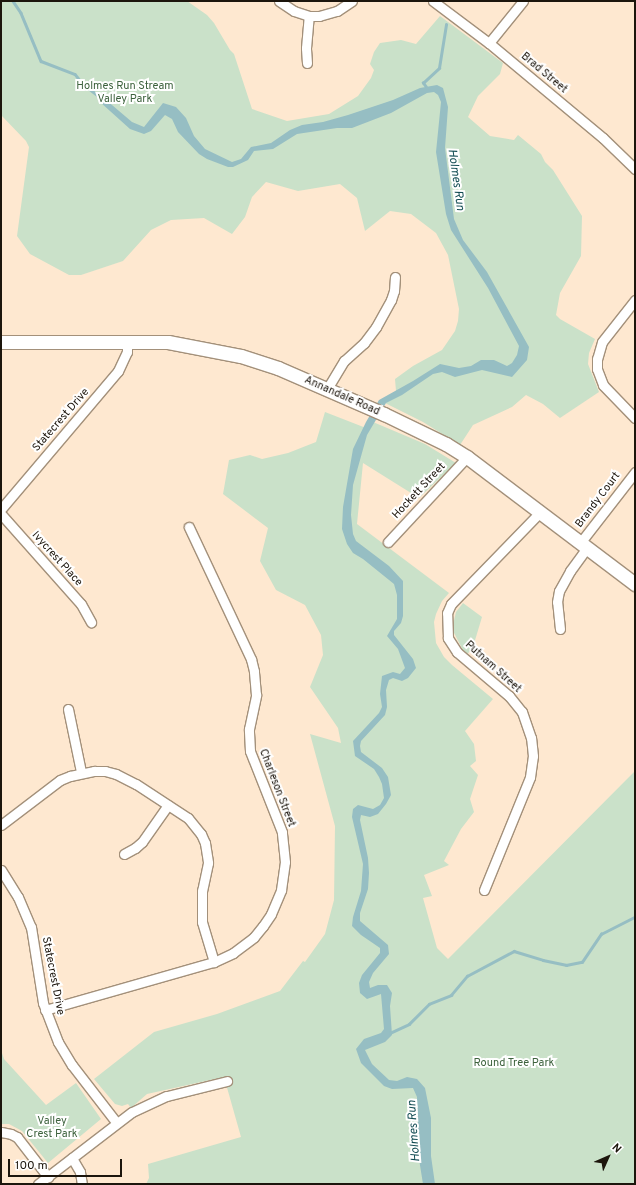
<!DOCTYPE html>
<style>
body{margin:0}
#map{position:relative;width:636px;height:1185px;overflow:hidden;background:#fee8d0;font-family:Overpass,sans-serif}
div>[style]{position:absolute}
.green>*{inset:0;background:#cae1c9}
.water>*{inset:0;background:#96bec3}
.stream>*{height:2.5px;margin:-1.25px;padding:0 1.25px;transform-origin:1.25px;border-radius:1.25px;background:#96bec3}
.roads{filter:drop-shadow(1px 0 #a3907a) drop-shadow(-1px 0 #a3907a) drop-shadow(0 1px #a3907a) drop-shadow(0 -1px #a3907a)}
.street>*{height:9px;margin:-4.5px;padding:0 4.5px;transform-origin:4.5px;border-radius:4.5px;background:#fff}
.secondary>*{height:13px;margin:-6.5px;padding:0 6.5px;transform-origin:6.5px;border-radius:6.5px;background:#fff}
span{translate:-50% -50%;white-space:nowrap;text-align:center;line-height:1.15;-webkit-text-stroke:4px #fff;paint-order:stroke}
.street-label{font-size:11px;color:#1c150c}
.park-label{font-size:11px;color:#3d623d}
.water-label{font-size:12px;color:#114b52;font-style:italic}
.frame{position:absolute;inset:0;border:2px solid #1c150c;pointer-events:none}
.north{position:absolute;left:588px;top:1137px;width:40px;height:40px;-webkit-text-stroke:3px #fff;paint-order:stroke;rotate:45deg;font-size:11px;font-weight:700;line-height:16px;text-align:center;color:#1c150c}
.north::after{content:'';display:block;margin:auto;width:14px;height:18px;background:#1c150c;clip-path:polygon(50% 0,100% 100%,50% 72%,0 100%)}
.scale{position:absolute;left:8px;top:1159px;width:114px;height:18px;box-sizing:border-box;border:2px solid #1c150c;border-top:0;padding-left:5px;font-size:12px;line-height:14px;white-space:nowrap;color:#1c150c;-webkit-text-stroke:3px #fff;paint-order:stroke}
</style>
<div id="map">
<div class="green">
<i style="clip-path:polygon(1px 1px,187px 1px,207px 15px,214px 23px,230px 50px,234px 54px,252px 109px,287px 121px,329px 114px,358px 96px,371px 78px,374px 70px,370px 64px,374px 52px,380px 43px,401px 40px,416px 44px,440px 16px,503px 63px,500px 74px,478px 96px,468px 117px,490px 136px,514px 140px,518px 135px,541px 154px,545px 162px,553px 170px,582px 216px,581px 256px,560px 293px,556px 315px,560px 319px,595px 339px,589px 353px,588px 364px,599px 392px,560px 418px,543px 404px,526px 395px,512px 407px,473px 425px,460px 445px,423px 422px,383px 402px,398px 393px,396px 391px,395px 379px,413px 366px,442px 350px,455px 331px,458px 321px,459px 309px,448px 255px,436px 233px,411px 214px,390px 211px,365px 231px,357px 198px,340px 184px,298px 191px,266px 182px,252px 197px,245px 217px,232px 234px,204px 218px,171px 220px,151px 230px,123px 261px,81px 275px,69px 275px,30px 254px,17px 236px,29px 147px,26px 141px,1px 115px)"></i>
<i style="clip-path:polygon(325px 412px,366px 428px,373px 422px,425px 444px,456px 463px,419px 498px,363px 463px,357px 524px,449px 593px,442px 601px,436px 614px,434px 622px,436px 643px,444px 657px,452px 665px,493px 699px,465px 731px,474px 744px,476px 761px,470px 766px,478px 775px,470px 799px,474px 812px,461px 829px,444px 861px,449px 865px,424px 875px,432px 896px,423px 898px,437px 948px,448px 959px,635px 771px,635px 1184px,146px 1184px,149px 1178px,148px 1164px,241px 1137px,224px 1077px,147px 1094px,131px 1108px,128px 1104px,122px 1106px,115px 1104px,94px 1079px,154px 1032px,217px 1014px,280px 991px,303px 961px,305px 962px,325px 934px,334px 900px,335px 826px,310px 734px,341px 743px,338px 728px,310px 687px,323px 655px,321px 635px,305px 605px,276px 590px,260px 561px,268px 528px,223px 494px,229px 460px,250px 455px,262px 459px,288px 453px,316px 442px)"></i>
<i style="clip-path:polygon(463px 603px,482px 617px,473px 647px,466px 656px,452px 629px,456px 612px)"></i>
<i style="clip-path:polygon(1px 1050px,4px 1059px,46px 1105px,76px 1083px,101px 1119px,48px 1163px,22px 1131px,9px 1124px,1px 1124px)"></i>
</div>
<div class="water">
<i style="clip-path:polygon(437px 85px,443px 88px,448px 107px,445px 148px,454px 219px,463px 240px,487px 272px,529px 347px,527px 360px,512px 377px,482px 370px,455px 377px,442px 372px,433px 374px,402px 395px,386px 403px,367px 435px,353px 485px,351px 515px,353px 534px,356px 541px,389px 566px,403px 581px,403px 616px,401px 623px,394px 631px,394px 635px,413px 659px,416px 668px,408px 678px,402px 681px,393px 678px,389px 680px,386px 690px,387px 707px,385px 715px,361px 741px,360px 746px,361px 752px,382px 768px,388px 777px,391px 795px,386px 804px,378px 814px,370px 817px,361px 815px,360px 820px,368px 858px,369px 873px,368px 889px,360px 913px,360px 921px,388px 945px,389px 954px,373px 973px,369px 982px,370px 988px,378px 985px,387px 985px,392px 993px,390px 1006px,392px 1035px,385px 1042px,365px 1050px,372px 1064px,389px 1080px,397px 1081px,407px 1077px,417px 1079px,425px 1088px,431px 1118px,431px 1156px,435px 1184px,423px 1184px,419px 1159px,417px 1097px,413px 1088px,392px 1089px,384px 1086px,361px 1063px,356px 1049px,364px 1039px,381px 1033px,384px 1029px,381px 994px,367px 999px,360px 993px,359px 983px,362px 975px,380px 953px,380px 948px,361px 935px,352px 926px,353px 917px,361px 891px,363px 864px,352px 817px,353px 809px,358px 805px,373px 809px,380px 805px,384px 798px,382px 784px,379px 777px,374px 769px,355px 756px,353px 741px,379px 713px,382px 707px,380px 694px,382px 676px,393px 672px,400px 674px,405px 668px,398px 649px,387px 636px,397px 619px,397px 595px,394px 584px,363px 559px,353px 553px,347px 544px,342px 529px,343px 507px,353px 449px,366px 422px,379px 400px,413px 381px,440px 364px,459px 368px,471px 366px,481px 360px,494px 360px,507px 366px,512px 363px,517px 355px,519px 346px,488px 288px,451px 230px,446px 214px,436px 152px,441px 102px,438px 95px,434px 92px,427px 93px,391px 113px,352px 128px,337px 128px,297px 134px,273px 149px,254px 151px,248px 160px,233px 167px,228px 167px,207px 159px,199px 154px,178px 132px,172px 119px,165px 115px,151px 131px,144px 134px,130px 129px,100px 102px,99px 94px,132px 122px,144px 127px,163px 103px,176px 107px,186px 118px,194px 136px,205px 149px,232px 162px,241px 159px,251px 147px,271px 143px,290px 130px,302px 125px,323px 122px,348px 115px,393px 100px,420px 88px)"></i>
</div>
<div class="stream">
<i style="left:13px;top:1px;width:14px;rotate:56deg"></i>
<i style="left:21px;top:13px;width:52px;rotate:67.4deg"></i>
<i style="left:41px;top:61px;width:36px;rotate:21deg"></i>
<i style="left:75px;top:74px;width:11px;rotate:52deg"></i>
<i style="left:82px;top:83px;width:24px;rotate:38deg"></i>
<i style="left:426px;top:87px;width:5px;rotate:-127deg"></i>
<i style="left:423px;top:83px;width:22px;rotate:-43deg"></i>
<i style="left:439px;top:68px;width:44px;rotate:-80.8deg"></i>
<i style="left:390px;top:1033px;width:21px;rotate:-25deg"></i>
<i style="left:409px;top:1024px;width:28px;rotate:-45deg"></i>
<i style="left:429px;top:1004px;width:24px;rotate:-22deg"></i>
<i style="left:451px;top:995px;width:25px;rotate:-50deg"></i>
<i style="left:467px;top:976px;width:53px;rotate:-28deg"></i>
<i style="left:514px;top:951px;width:30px;rotate:17deg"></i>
<i style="left:543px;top:960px;width:24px;rotate:12deg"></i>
<i style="left:566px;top:965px;width:16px;rotate:-11deg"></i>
<i style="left:582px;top:962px;width:34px;rotate:-56deg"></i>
<i style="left:601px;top:934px;width:38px;rotate:-27deg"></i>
</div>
<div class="roads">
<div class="street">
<i style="left:279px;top:1px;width:18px;rotate:34deg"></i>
<i style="left:294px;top:11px;width:16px;rotate:18deg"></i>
<i style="left:309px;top:16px;width:10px"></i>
<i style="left:319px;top:16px;width:19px;rotate:-16deg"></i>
<i style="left:337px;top:11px;width:18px;rotate:-34deg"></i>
<i style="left:433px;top:1px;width:70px;rotate:36.9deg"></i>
<i style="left:489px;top:43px;width:148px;rotate:39.8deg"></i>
<i style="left:603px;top:138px;width:45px;rotate:44.1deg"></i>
<i style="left:489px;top:43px;width:54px;rotate:-51deg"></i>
<i style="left:307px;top:63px;width:15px;rotate:-94deg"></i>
<i style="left:306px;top:48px;width:32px;rotate:-85deg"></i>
<i style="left:635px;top:300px;width:53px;rotate:128.2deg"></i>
<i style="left:602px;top:342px;width:18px;rotate:106deg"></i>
<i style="left:597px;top:359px;width:10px;rotate:90deg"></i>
<i style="left:597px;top:369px;width:17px;rotate:69deg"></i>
<i style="left:603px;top:385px;width:46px;rotate:45.9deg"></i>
<i style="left:327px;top:389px;width:33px;rotate:-59deg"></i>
<i style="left:344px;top:361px;width:27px;rotate:-42deg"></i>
<i style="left:364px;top:343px;width:20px;rotate:-53deg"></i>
<i style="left:376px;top:327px;width:31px;rotate:-61deg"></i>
<i style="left:391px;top:300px;width:9px;rotate:-72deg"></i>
<i style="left:394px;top:291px;width:14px;rotate:-86deg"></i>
<i style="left:1px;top:509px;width:181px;rotate:-49.7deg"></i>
<i style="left:118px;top:371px;width:21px;rotate:-65deg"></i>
<i style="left:127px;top:352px;width:11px;rotate:-90deg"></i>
<i style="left:1px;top:514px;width:120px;rotate:48.4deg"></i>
<i style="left:81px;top:604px;width:21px;rotate:61deg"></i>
<i style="left:388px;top:542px;width:116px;rotate:-47.1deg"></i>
<i style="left:580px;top:543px;width:90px;rotate:-52.2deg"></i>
<i style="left:560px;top:629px;width:27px;rotate:-96deg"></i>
<i style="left:557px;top:602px;width:11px;rotate:-80deg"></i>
<i style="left:559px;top:591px;width:23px;rotate:-61deg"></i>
<i style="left:570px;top:571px;width:29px;rotate:-54deg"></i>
<i style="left:68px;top:709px;width:64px;rotate:78.3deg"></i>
<i style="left:1px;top:825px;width:74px;rotate:-37.3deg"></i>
<i style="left:60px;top:780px;width:11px;rotate:-22deg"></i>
<i style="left:70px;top:776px;width:25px;rotate:-12deg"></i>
<i style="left:94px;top:771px;width:11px"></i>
<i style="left:105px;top:771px;width:11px;rotate:15deg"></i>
<i style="left:116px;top:774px;width:22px;rotate:27deg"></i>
<i style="left:136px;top:784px;width:62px;rotate:33.2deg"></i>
<i style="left:188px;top:818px;width:21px;rotate:51deg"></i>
<i style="left:201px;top:834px;width:10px;rotate:66deg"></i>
<i style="left:205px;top:843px;width:20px;rotate:81deg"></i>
<i style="left:208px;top:863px;width:29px;rotate:102deg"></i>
<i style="left:202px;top:891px;width:31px;rotate:90deg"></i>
<i style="left:202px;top:922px;width:42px;rotate:73.3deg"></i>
<i style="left:124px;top:854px;width:13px;rotate:-29deg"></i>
<i style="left:135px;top:848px;width:9px;rotate:-41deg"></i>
<i style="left:142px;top:842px;width:45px;rotate:-54.9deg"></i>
<i style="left:1px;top:870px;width:32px;rotate:58deg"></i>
<i style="left:18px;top:897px;width:33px;rotate:67deg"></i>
<i style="left:31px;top:927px;width:77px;rotate:81deg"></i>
<i style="left:43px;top:1003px;width:42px;rotate:69deg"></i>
<i style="left:58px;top:1042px;width:27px;rotate:59deg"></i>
<i style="left:72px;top:1065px;width:72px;rotate:52.3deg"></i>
<i style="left:484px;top:890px;width:122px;rotate:-67.8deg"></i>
<i style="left:530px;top:777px;width:21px;rotate:-82deg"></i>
<i style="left:533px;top:756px;width:18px;rotate:-96deg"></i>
<i style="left:531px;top:738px;width:28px;rotate:-109deg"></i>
<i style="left:522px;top:712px;width:21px;rotate:-129deg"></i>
<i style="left:509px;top:696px;width:68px;rotate:-139.8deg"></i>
<i style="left:457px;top:652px;width:17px;rotate:-123deg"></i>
<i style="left:448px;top:638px;width:25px;rotate:-92deg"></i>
<i style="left:447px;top:613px;width:10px;rotate:-66deg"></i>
<i style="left:451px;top:604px;width:128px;rotate:-45.9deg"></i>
<i style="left:45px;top:1010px;width:176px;rotate:-15.9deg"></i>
<i style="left:214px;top:962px;width:21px;rotate:-25deg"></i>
<i style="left:233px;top:953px;width:26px;rotate:-37deg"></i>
<i style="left:254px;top:937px;width:14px;rotate:-51deg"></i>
<i style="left:263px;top:926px;width:14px;rotate:-56deg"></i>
<i style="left:271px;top:914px;width:26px;rotate:-67deg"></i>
<i style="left:281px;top:890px;width:28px;rotate:-82deg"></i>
<i style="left:285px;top:862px;width:30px;rotate:-96deg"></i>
<i style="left:282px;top:832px;width:87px;rotate:-111.6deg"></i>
<i style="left:250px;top:751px;width:22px;rotate:-93deg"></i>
<i style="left:249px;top:729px;width:35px;rotate:-78deg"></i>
<i style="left:256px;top:695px;width:24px;rotate:-95deg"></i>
<i style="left:254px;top:671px;width:12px;rotate:-104deg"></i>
<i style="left:251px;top:659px;width:146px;rotate:-115.2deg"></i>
<i style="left:1px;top:1132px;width:10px;rotate:11deg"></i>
<i style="left:11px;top:1134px;width:7px;rotate:27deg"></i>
<i style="left:17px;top:1137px;width:51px;rotate:52.2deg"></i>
<i style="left:72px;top:1158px;width:16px;rotate:60deg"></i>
<i style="left:80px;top:1172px;width:12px;rotate:81deg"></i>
<i style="left:38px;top:1184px;width:118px;rotate:-37.5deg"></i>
<i style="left:132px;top:1112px;width:38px;rotate:-25deg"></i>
<i style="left:167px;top:1096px;width:62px;rotate:-14deg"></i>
</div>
<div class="secondary">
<i style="left:1px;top:342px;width:167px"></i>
<i style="left:168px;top:342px;width:74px;rotate:10.9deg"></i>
<i style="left:241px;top:356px;width:39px;rotate:18deg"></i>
<i style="left:278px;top:368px;width:116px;rotate:23.5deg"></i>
<i style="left:384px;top:414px;width:69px;rotate:25.8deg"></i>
<i style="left:446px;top:444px;width:25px;rotate:32deg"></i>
<i style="left:467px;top:457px;width:211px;rotate:37.1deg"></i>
</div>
</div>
<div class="street-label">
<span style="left:544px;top:73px;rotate:40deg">Brad Street</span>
<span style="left:342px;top:396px;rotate:24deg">Annandale Road</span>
<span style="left:61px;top:420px;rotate:-49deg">Statecrest Drive</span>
<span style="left:419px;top:491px;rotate:-47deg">Hockett Street</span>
<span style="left:598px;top:500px;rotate:-53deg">Brandy Court</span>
<span style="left:57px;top:559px;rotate:48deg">Ivycrest Place</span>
<span style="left:493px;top:667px;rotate:42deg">Putnam Street</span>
<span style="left:277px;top:788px;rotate:69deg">Charleson Street</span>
<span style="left:53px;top:976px;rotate:79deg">Statecrest Drive</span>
</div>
<div class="park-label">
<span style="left:125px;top:93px">Holmes Run Stream<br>Valley Park</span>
<span style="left:514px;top:1063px">Round Tree Park</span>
<span style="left:52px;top:1128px">Valley<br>Crest Park</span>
</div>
<div class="water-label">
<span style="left:455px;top:180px;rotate:82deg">Holmes Run</span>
<span style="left:415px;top:1131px;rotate:-94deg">Holmes Run</span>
</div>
<div class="frame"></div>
<div class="north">N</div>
<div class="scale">100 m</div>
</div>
